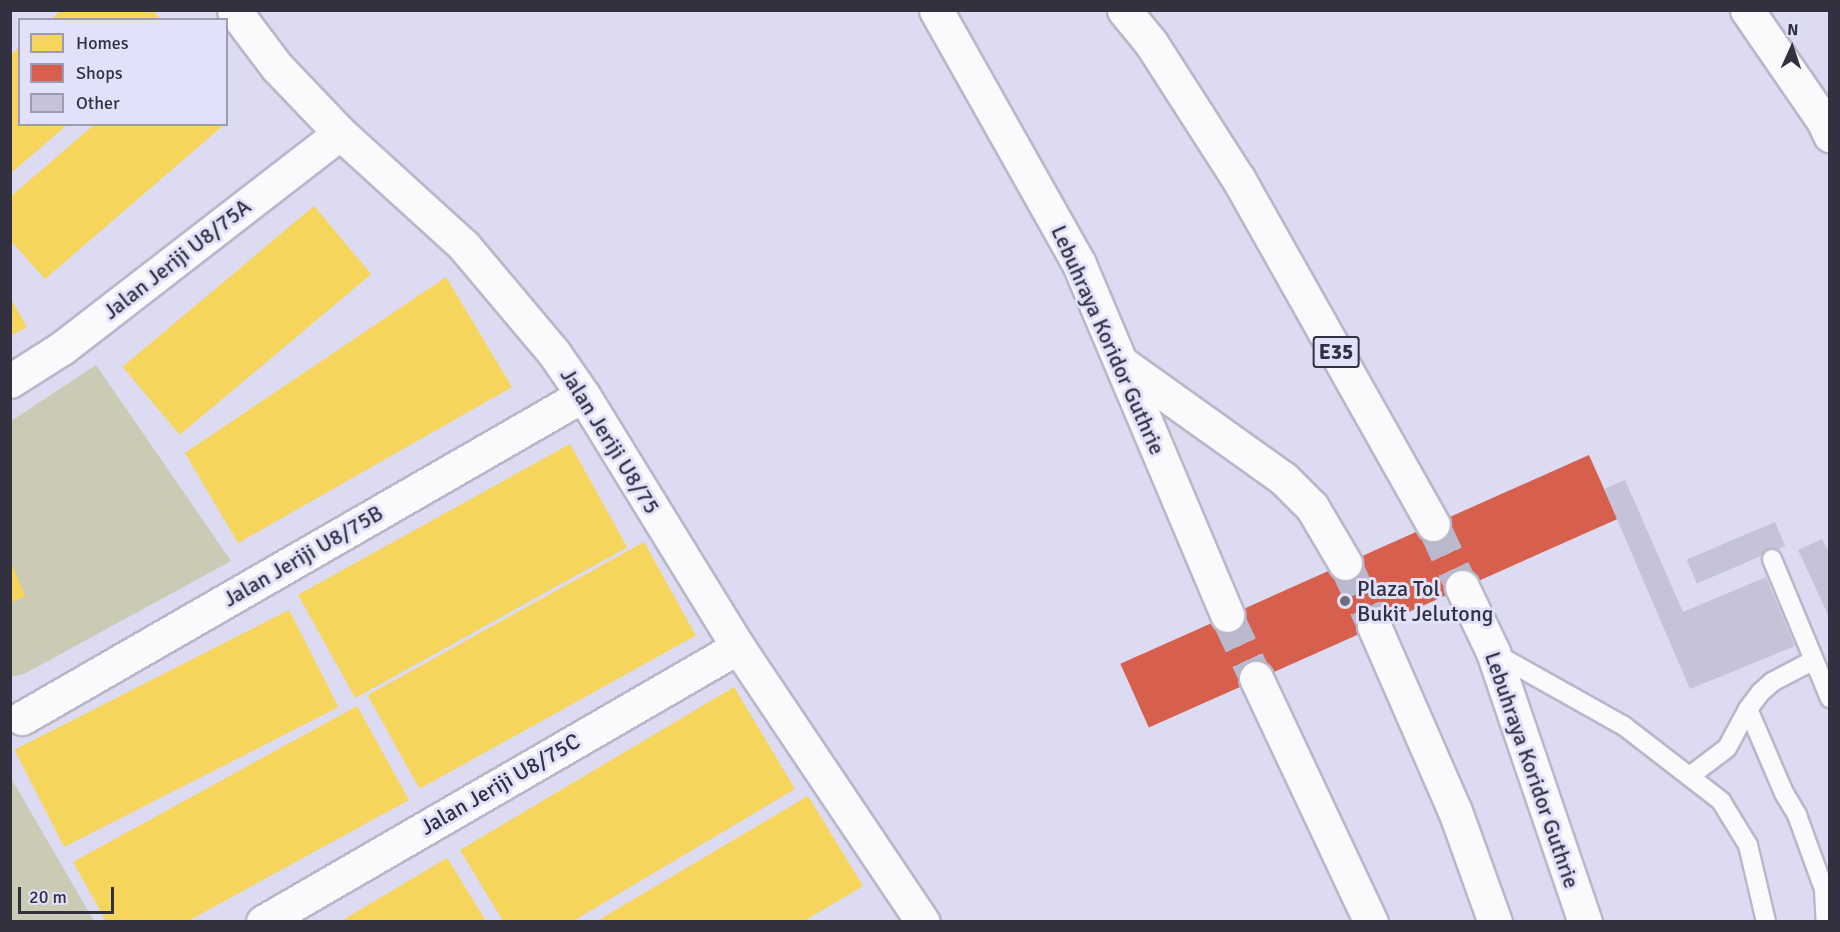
<!DOCTYPE html>
<style>
body{margin:0}
#map{position:relative;width:1840px;height:932px;overflow:hidden;background:#dcdbf2;font-family:Signika,sans-serif}
div>[style]{position:absolute}
.green>*{inset:0;background:#cbcab5}
.homes>*{inset:0;background:#f6d55c;transform-origin:0 0}
.shops>*{inset:0;background:#d6604d;transform-origin:0 0}
.building>*{inset:0;background:#c4c3d8;transform-origin:0 0}
.motorway-tunnel>*{height:33px;margin-top:-16.5px;transform-origin:0;background:repeating-linear-gradient(90deg,#bab9ce 0 33px,transparent 0 49px)}
.roads{filter:drop-shadow(2px 0 #b9b8ca) drop-shadow(-2px 0 #b9b8ca) drop-shadow(0 2px #b9b8ca) drop-shadow(0 -2px #b9b8ca)}
.service>*{height:18px;margin:-9px;padding:0 9px;transform-origin:9px;border-radius:9px;background:#fafafd}
.minor>*{height:33px;margin:-16.5px;padding:0 16.5px;transform-origin:16.5px;border-radius:16.5px;background:#fafafd}
.trunk>*{height:33px;margin:-16.5px;padding:0 16.5px;transform-origin:16.5px;border-radius:16.5px;background:#fafafd}
.motorway>*{height:33px;margin:-16.5px;padding:0 16.5px;transform-origin:16.5px;border-radius:16.5px;background:#fafafd}
.dots>*{width:16px;height:16px;translate:-50% -50%;box-sizing:border-box;border:3px solid #e2e1fa;border-radius:50%}
span{translate:-50% -50%;white-space:nowrap;text-align:center;line-height:1.15;-webkit-text-stroke:6px #e2e1fa;paint-order:stroke}
.shield-label span{padding:2px 4px;background:#e2e1fa;border:2px solid;border-radius:4px;-webkit-text-stroke-width:0}
.shield-label{font-size:21px;color:#323140;font-weight:700}
.street-label{font-size:22px;color:#323140}
.poi-label{font-size:22px;color:#323140}
.left{translate:0 -50%;text-align:left}
.frame{position:absolute;inset:0;border:12px solid #323140;pointer-events:none}
.legend{position:absolute;left:18px;top:18px;width:210px;height:108px;box-sizing:border-box;background:#e2e1fa;border:2px solid #9c9bb0;margin:0;padding:8px 10px;list-style:none;font-size:18px;color:#323140}
.legend li{display:flex;align-items:center;gap:12px;height:30px}
.legend b{width:30px;border:2px solid #9c9bb0}
.north{position:absolute;left:1762px;top:18px;width:60px;height:60px;-webkit-text-stroke:4px #e2e1fa;paint-order:stroke;rotate:3deg;font-size:16px;font-weight:700;line-height:24px;text-align:center;color:#323140}
.north::after{content:'';display:block;margin:auto;width:21px;height:27px;background:#323140;clip-path:polygon(50% 0,100% 100%,50% 72%,0 100%)}
.scale{position:absolute;left:18px;top:887px;width:96px;height:27px;box-sizing:border-box;border:3px solid #323140;border-top:0;padding-left:8px;font-size:18px;line-height:21px;white-space:nowrap;color:#323140;-webkit-text-stroke:4px #e2e1fa;paint-order:stroke}
</style>
<div id="map">
<div class="green">
<i style="clip-path:polygon(96px 365px,231px 561px,24px 674px,11px 677px,11px 421px)"></i>
<i style="clip-path:polygon(10px 778px,11px 778px,94px 921px,11px 921px)"></i>
</div>
<div class="homes">
<i style="clip-path:polygon(61px 10px,153px 10px,161px 20px,51px 20px)"></i>
<i style="clip-path:polygon(20px 47px,20px 124px,68px 124px,10px 174px,10px 55px)"></i>
<i style="clip-path:polygon(95px 124px,225px 124px,45px 279px,10px 240px,10px 197px)"></i>
<i style="left:314px;top:206px;width:89px;height:250px;rotate:50deg"></i>
<i style="clip-path:polygon(446px 277px,512px 387px,238px 543px,185px 453px)"></i>
<i style="clip-path:polygon(10px 297px,27px 327px,10px 336px)"></i>
<i style="left:570px;top:444px;width:118px;height:311px;rotate:61deg"></i>
<i style="left:644px;top:542px;width:107px;height:316px;rotate:61deg"></i>
<i style="clip-path:polygon(13px 566px,25px 596px,10px 603px,10px 567px)"></i>
<i style="left:289px;top:610px;width:109px;height:308px;rotate:63deg"></i>
<i style="clip-path:polygon(734px 687px,795px 789px,573px 921px,503px 921px,460px 850px)"></i>
<i style="clip-path:polygon(357px 706px,409px 800px,188px 921px,106px 921px,73px 862px)"></i>
<i style="clip-path:polygon(808px 796px,863px 886px,804px 921px,597px 921px)"></i>
<i style="clip-path:polygon(447px 858px,486px 921px,341px 921px)"></i>
</div>
<div class="shops">
<i style="left:1589px;top:455px;width:70px;height:513px;rotate:66deg"></i>
</div>
<div class="building">
<i style="clip-path:polygon(1625px 480px,1683px 612px,1766px 577px,1795px 646px,1690px 689px,1604px 489px)"></i>
<i style="left:1775px;top:522px;width:26px;height:96px;rotate:67deg"></i>
<i style="clip-path:polygon(1822px 539px,1830px 554px,1830px 619px,1798px 550px)"></i>
</div>
<div class="motorway-tunnel">
<i style="left:1433px;top:524px;width:69px;rotate:65.3deg"></i>
<i style="left:1345px;top:563px;width:69px;rotate:65.3deg"></i>
<i style="left:1227px;top:615px;width:69px;rotate:65.3deg"></i>
</div>
<div class="roads">
<div class="service">
<i style="left:1772px;top:559px;width:151px;rotate:67.4deg"></i>
<i style="left:1494px;top:653px;width:149px;rotate:29.3deg"></i>
<i style="left:1624px;top:726px;width:123px;rotate:37.7deg"></i>
<i style="left:1721px;top:801px;width:52px;rotate:58.5deg"></i>
<i style="left:1748px;top:845px;width:79px;rotate:76.8deg"></i>
<i style="left:1748px;top:709px;width:91px;rotate:66.8deg"></i>
<i style="left:1784px;top:793px;width:26px;rotate:59deg"></i>
<i style="left:1797px;top:815px;width:79px;rotate:70deg"></i>
<i style="left:1824px;top:889px;width:33px;rotate:87deg"></i>
<i style="left:1690px;top:776px;width:46px;rotate:-37.1deg"></i>
<i style="left:1727px;top:748px;width:44px;rotate:-61.7deg"></i>
<i style="left:1748px;top:709px;width:21px;rotate:-53deg"></i>
<i style="left:1761px;top:692px;width:15px;rotate:-42deg"></i>
<i style="left:1772px;top:682px;width:47px;rotate:-27.6deg"></i>
</div>
<div class="minor">
<i style="left:234px;top:10px;width:71px;rotate:53deg"></i>
<i style="left:277px;top:67px;width:91px;rotate:46.3deg"></i>
<i style="left:340px;top:133px;width:168px;rotate:42.3deg"></i>
<i style="left:464px;top:246px;width:140px;rotate:49.9deg"></i>
<i style="left:554px;top:353px;width:51px;rotate:55.4deg"></i>
<i style="left:583px;top:395px;width:296px;rotate:58.4deg"></i>
<i style="left:738px;top:647px;width:331px;rotate:56.1deg"></i>
<i style="left:10px;top:381px;width:62px;rotate:-32.4deg"></i>
<i style="left:62px;top:348px;width:351px;rotate:-37.7deg"></i>
<i style="left:22px;top:718px;width:647px;rotate:-29.93deg"></i>
<i style="left:263px;top:922px;width:549px;rotate:-30.07deg"></i>
</div>
<div class="trunk">
<i style="left:1747px;top:10px;width:134px;rotate:55.4deg"></i>
<i style="left:1823px;top:120px;width:17px;rotate:65deg"></i>
</div>
<div class="motorway">
<i style="left:936px;top:10px;width:291px;rotate:60.6deg"></i>
<i style="left:1079px;top:264px;width:381px;rotate:67.1deg"></i>
<i style="left:1124px;top:10px;width:43px;rotate:50.7deg"></i>
<i style="left:1151px;top:43px;width:163px;rotate:57.3deg"></i>
<i style="left:1239px;top:180px;width:395px;rotate:60.6deg"></i>
<i style="left:1123px;top:364px;width:196px;rotate:35.5deg"></i>
<i style="left:1283px;top:478px;width:41px;rotate:45deg"></i>
<i style="left:1312px;top:507px;width:65px;rotate:59.5deg"></i>
<i style="left:1462px;top:587px;width:72px;rotate:64.5deg"></i>
<i style="left:1493px;top:652px;width:285px;rotate:71.2deg"></i>
<i style="left:1374px;top:626px;width:202px;rotate:66.4deg"></i>
<i style="left:1455px;top:811px;width:118px;rotate:70.2deg"></i>
<i style="left:1256px;top:678px;width:270px;rotate:64.8deg"></i>
</div>
</div>
<div class="dots">
<i style="left:1345px;top:601px;background:#6e6c7e"></i>
</div>
<div class="shield-label">
<span style="left:1336px;top:352px">E35</span>
</div>
<div class="street-label">
<span style="left:177px;top:259px;rotate:-38deg">Jalan Jeriji U8/75A</span>
<span style="left:1108px;top:340px;rotate:66deg">Lebuhraya Koridor Guthrie</span>
<span style="left:610px;top:441px;rotate:58deg">Jalan Jeriji U8/75</span>
<span style="left:303px;top:556px;rotate:-30deg">Jalan Jeriji U8/75B</span>
<span style="left:1532px;top:770px;rotate:71deg">Lebuhraya Koridor Guthrie</span>
<span style="left:500px;top:784px;rotate:-30deg">Jalan Jeriji U8/75C</span>
</div>
<div class="poi-label">
<span class="left" style="left:1357px;top:601px">Plaza Tol<br>Bukit Jelutong</span>
</div>
<div class="frame"></div>
<ul class="legend">
<li><b style="height:16px;background:#f6d55c"></b>Homes</li>
<li><b style="height:16px;background:#d6604d"></b>Shops</li>
<li><b style="height:16px;background:#c4c3d8"></b>Other</li>
</ul>
<div class="north">N</div>
<div class="scale">20 m</div>
</div>
